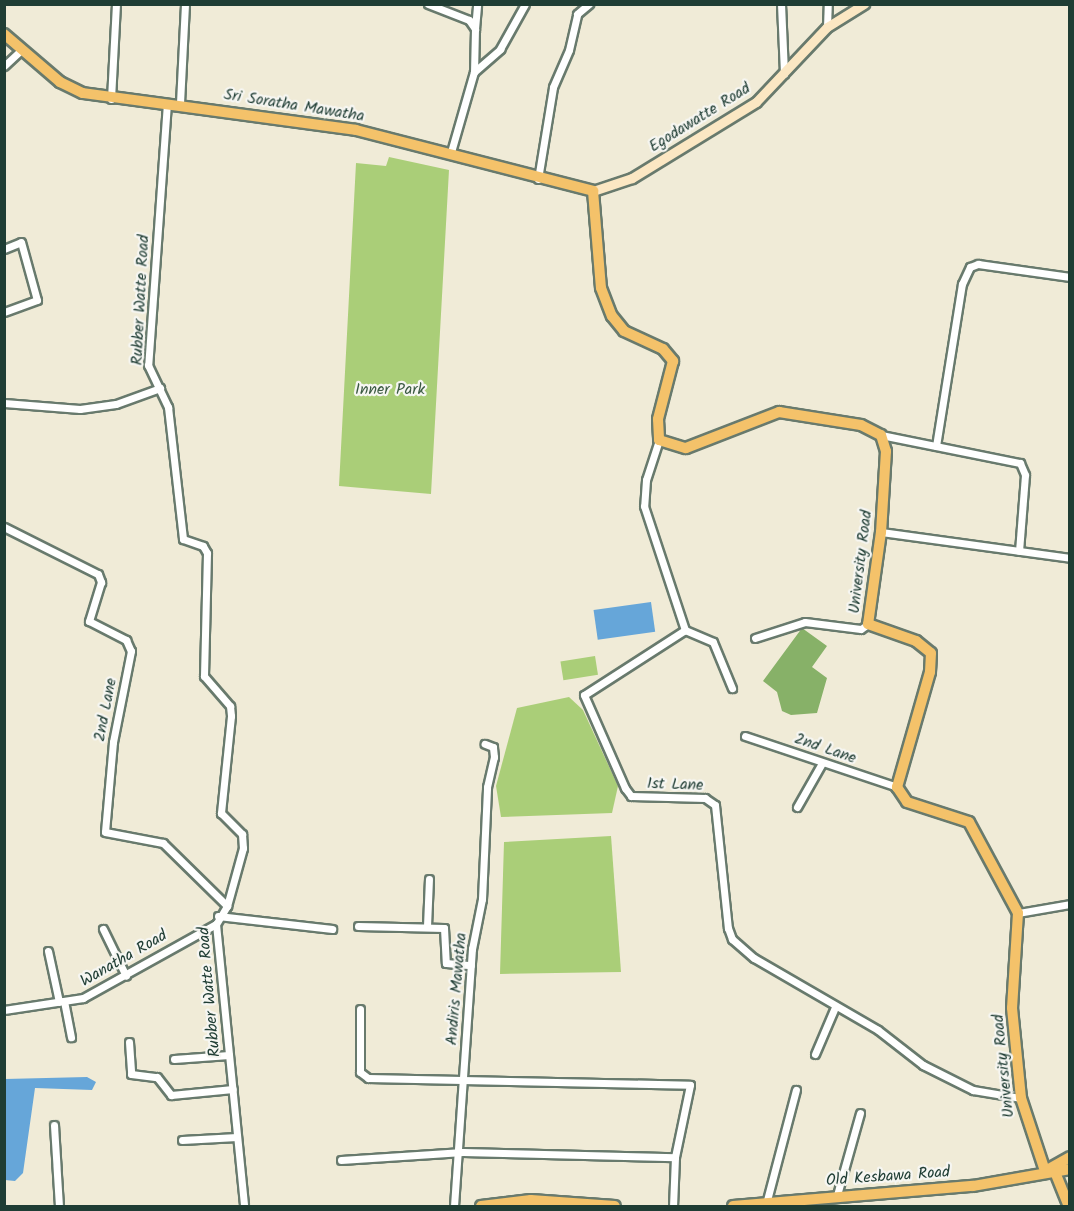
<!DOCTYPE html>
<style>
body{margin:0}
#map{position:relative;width:1074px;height:1211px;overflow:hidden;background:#f0ebd7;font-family:Kalam,sans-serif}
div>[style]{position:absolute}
.green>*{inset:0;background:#aace78;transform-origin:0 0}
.forest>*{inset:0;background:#87b168}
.water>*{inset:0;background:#66a6d9;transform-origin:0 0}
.roads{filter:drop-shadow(2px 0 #687a6d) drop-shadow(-2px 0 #687a6d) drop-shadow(0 2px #687a6d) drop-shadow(0 -2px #687a6d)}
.street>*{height:7px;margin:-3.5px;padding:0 3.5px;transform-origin:3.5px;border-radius:3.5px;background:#fff}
.secondary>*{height:9px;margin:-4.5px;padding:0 4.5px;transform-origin:4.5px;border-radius:4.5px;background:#fbe7c3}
.primary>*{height:10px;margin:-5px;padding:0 5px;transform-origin:5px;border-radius:5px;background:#f4c26a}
span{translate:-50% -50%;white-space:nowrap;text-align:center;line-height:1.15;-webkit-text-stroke:4.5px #f6f6f2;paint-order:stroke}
.street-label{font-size:16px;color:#1f3d34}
.park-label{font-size:16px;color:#3b5a42}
.frame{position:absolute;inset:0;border:6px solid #1f3d34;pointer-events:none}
</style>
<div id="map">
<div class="green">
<i style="clip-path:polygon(389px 157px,449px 170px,431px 494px,339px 486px,356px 163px,386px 166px)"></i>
<i style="left:595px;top:656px;width:19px;height:35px;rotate:81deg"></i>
<i style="clip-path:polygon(569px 697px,583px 710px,618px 786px,612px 813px,501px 817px,496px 786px,517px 708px)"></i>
<i style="clip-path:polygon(611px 836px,621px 972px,500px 974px,504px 842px)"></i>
</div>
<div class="forest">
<i style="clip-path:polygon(802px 628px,827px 646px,812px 667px,827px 678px,817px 713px,791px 715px,782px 711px,777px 692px,763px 681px)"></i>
</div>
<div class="water">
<i style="left:651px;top:602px;width:30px;height:58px;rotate:82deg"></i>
<i style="clip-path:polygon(87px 1077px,96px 1082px,92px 1090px,35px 1088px,23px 1173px,15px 1181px,5px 1180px,5px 1079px)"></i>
</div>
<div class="roads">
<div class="street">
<i style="left:428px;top:4px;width:44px;rotate:21.3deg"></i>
<i style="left:469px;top:20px;width:11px;rotate:56deg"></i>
<i style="left:475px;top:29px;width:43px;rotate:91.3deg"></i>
<i style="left:781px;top:4px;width:70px;rotate:87.5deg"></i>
<i style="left:827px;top:27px;width:23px;rotate:-88deg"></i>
<i style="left:475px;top:29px;width:25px;rotate:-85deg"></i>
<i style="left:4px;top:66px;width:22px;rotate:-43deg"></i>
<i style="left:111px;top:99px;width:95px;rotate:-87deg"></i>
<i style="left:167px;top:103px;width:263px;rotate:94.1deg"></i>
<i style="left:148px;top:365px;width:47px;rotate:64.5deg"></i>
<i style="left:168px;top:407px;width:133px;rotate:83.5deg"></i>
<i style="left:183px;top:539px;width:21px;rotate:19deg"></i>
<i style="left:203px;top:546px;width:8px;rotate:60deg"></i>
<i style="left:207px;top:553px;width:123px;rotate:91.4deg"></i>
<i style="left:204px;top:676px;width:40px;rotate:49deg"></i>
<i style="left:230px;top:706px;width:10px;rotate:84deg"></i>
<i style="left:231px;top:716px;width:98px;rotate:95.9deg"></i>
<i style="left:221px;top:813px;width:30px;rotate:45deg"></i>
<i style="left:242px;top:834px;width:14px;rotate:86deg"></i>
<i style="left:243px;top:848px;width:60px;rotate:105.4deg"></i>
<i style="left:227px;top:906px;width:21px;rotate:121deg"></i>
<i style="left:216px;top:924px;width:283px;rotate:84.3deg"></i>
<i style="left:180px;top:103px;width:99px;rotate:-87.1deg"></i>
<i style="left:451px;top:152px;width:83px;rotate:-74deg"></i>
<i style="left:474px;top:72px;width:35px;rotate:-41deg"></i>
<i style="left:500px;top:49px;width:51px;rotate:-60.9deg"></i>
<i style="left:538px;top:179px;width:93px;rotate:-80.7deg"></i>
<i style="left:553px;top:87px;width:40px;rotate:-66.6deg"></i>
<i style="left:569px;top:50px;width:37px;rotate:-77deg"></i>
<i style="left:577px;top:14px;width:16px;rotate:-40deg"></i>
<i style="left:4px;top:249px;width:18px;rotate:-22deg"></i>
<i style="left:21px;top:242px;width:60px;rotate:74.6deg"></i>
<i style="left:37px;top:300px;width:35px;rotate:160deg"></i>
<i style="left:4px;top:403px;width:76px;rotate:4.5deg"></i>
<i style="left:80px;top:409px;width:36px;rotate:-8deg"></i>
<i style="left:116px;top:404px;width:47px;rotate:-20deg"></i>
<i style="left:881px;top:435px;width:142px;rotate:11.4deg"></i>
<i style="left:1020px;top:463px;width:13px;rotate:67deg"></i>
<i style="left:1025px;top:475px;width:76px;rotate:94.5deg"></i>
<i style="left:659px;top:440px;width:42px;rotate:108deg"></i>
<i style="left:646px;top:480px;width:26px;rotate:94deg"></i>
<i style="left:644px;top:506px;width:131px;rotate:71.7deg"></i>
<i style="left:685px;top:630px;width:120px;rotate:147.2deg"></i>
<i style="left:584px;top:695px;width:102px;rotate:66.2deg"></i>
<i style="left:625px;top:788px;width:10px;rotate:53deg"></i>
<i style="left:631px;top:796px;width:74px;rotate:1.5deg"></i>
<i style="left:705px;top:798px;width:12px;rotate:35deg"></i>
<i style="left:715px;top:805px;width:124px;rotate:84deg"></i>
<i style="left:728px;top:928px;width:12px;rotate:70deg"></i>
<i style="left:732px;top:939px;width:29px;rotate:41deg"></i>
<i style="left:754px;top:958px;width:143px;rotate:30.1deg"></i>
<i style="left:878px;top:1030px;width:57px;rotate:37.9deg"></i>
<i style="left:923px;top:1065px;width:56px;rotate:26.6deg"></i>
<i style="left:973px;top:1090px;width:49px;rotate:9.5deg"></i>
<i style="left:936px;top:446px;width:164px;rotate:-80.9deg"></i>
<i style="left:962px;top:284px;width:19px;rotate:-65deg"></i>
<i style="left:970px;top:267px;width:9px;rotate:-21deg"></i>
<i style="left:978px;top:264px;width:93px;rotate:8deg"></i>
<i style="left:4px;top:527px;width:105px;rotate:26.6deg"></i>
<i style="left:98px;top:574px;width:9px;rotate:69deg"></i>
<i style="left:101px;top:582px;width:41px;rotate:107.1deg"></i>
<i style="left:89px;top:621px;width:42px;rotate:27.2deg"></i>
<i style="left:126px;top:640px;width:12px;rotate:66deg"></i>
<i style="left:131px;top:651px;width:93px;rotate:101.2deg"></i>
<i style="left:113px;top:742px;width:90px;rotate:95.1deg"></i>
<i style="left:105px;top:832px;width:59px;rotate:10.7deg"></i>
<i style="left:163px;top:843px;width:90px;rotate:44.5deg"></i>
<i style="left:881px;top:532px;width:191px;rotate:7.8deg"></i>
<i style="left:685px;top:630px;width:30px;rotate:23deg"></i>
<i style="left:713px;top:642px;width:50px;rotate:67.6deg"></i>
<i style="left:755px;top:638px;width:52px;rotate:-17.7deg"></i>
<i style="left:805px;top:622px;width:56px;rotate:7.1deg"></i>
<i style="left:861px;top:629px;width:9px;rotate:-36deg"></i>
<i style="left:745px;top:736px;width:160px;rotate:18.5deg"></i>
<i style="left:797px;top:807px;width:51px;rotate:-60.4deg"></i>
<i style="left:1018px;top:913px;width:53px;rotate:-9.8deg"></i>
<i style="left:218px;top:916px;width:115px;rotate:6.5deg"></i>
<i style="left:358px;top:926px;width:86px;rotate:1.3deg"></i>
<i style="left:444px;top:928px;width:35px;rotate:87deg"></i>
<i style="left:446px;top:963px;width:25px;rotate:5deg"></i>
<i style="left:427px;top:926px;width:47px;rotate:-87.6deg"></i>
<i style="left:103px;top:929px;width:52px;rotate:63.9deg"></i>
<i style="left:48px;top:951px;width:52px;rotate:77.8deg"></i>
<i style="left:64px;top:1001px;width:37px;rotate:79deg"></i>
<i style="left:360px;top:1009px;width:63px;rotate:90deg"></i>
<i style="left:360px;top:1072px;width:10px;rotate:37deg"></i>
<i style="left:368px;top:1078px;width:322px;rotate:1.2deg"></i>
<i style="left:690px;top:1085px;width:74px;rotate:101.8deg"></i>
<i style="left:675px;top:1157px;width:49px;rotate:92.3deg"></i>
<i style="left:4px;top:1010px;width:80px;rotate:-8.6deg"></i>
<i style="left:83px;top:998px;width:152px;rotate:-29.1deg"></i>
<i style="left:129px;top:1042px;width:32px;rotate:86deg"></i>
<i style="left:131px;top:1074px;width:26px;rotate:7deg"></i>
<i style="left:157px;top:1077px;width:23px;rotate:52deg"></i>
<i style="left:171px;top:1095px;width:62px;rotate:-5.5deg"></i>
<i style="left:815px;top:1054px;width:51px;rotate:-66.9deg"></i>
<i style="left:174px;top:1059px;width:55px;rotate:-4.2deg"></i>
<i style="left:54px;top:1125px;width:81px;rotate:86.5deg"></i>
<i style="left:182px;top:1140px;width:55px;rotate:-3.1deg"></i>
<i style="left:341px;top:1160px;width:122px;rotate:-3.8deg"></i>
<i style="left:463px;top:1152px;width:212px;rotate:1.4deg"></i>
<i style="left:837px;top:1195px;width:85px;rotate:-74.3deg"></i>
<i style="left:766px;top:1204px;width:118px;rotate:-75.3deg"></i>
<i style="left:454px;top:1206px;width:258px;rotate:-86deg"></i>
<i style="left:472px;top:949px;width:51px;rotate:-78.7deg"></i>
<i style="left:482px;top:899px;width:112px;rotate:-87.4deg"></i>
<i style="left:487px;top:787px;width:31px;rotate:-77deg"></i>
<i style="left:494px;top:757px;width:10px;rotate:-96deg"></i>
<i style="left:493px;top:747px;width:9px;rotate:-159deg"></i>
</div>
<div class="secondary">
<i style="left:593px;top:191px;width:41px;rotate:-18.4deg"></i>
<i style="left:632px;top:178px;width:145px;rotate:-31.5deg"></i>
<i style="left:756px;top:102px;width:103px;rotate:-46.6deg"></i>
<i style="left:827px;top:27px;width:44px;rotate:-31.9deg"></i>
</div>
<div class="primary">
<i style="left:4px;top:34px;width:74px;rotate:40.6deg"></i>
<i style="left:60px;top:82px;width:25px;rotate:26deg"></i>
<i style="left:83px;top:93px;width:275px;rotate:7.7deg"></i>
<i style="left:356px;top:130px;width:245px;rotate:14.4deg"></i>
<i style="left:593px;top:191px;width:97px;rotate:85.3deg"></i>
<i style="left:601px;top:288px;width:30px;rotate:69deg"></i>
<i style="left:612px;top:316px;width:19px;rotate:51deg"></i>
<i style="left:624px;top:331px;width:43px;rotate:24.8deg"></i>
<i style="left:663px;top:349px;width:16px;rotate:50deg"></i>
<i style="left:673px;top:361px;width:60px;rotate:104.5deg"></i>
<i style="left:658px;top:419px;width:21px;rotate:87deg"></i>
<i style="left:659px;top:440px;width:28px;rotate:17deg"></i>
<i style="left:686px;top:448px;width:100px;rotate:-21.2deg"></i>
<i style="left:779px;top:412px;width:83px;rotate:9deg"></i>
<i style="left:861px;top:425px;width:22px;rotate:27deg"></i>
<i style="left:881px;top:435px;width:17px;rotate:73deg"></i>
<i style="left:886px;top:451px;width:81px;rotate:93.5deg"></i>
<i style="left:881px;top:532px;width:93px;rotate:98deg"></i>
<i style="left:868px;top:624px;width:51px;rotate:19.5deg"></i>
<i style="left:916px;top:641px;width:19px;rotate:39deg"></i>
<i style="left:931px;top:653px;width:19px;rotate:93deg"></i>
<i style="left:930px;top:672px;width:120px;rotate:106deg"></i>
<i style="left:897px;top:787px;width:18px;rotate:56deg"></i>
<i style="left:907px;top:802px;width:65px;rotate:17.9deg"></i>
<i style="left:969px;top:822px;width:103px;rotate:61.7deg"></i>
<i style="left:1018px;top:913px;width:95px;rotate:93.6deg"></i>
<i style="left:1012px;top:1008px;width:90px;rotate:84.3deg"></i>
<i style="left:1021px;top:1098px;width:77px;rotate:71.8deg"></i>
<i style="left:1045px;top:1171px;width:29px;rotate:-29deg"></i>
<i style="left:1055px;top:1172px;width:37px;rotate:68deg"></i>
<i style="left:481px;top:1206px;width:50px;rotate:-6.8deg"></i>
<i style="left:531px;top:1200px;width:84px;rotate:4.1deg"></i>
<i style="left:733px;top:1206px;width:241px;rotate:-4.8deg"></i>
<i style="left:973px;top:1186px;width:98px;rotate:-9.9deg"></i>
</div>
</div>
<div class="street-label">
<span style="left:294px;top:106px;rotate:9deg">Sri Soratha Mawatha</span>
<span style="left:700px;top:118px;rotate:-32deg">Egodawatte Road</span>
<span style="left:141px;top:300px;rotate:-87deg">Rubber Watte Road</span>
<span style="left:861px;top:562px;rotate:-83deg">University Road</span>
<span style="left:106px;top:710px;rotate:-79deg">2nd Lane</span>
<span style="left:825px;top:749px;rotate:19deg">2nd Lane</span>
<span style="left:675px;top:785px;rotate:2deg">1st Lane</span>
<span style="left:124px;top:959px;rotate:-30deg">Wanatha Road</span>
<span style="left:457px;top:989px;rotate:-85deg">Andiris Mawatha</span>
<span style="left:210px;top:992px;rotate:-95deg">Rubber Watte Road</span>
<span style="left:1004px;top:1066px;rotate:-96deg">University Road</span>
<span style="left:888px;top:1177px;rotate:-4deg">Old Kesbawa Road</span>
</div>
<div class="park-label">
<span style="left:390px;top:390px">Inner Park</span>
</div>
<div class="frame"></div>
</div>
